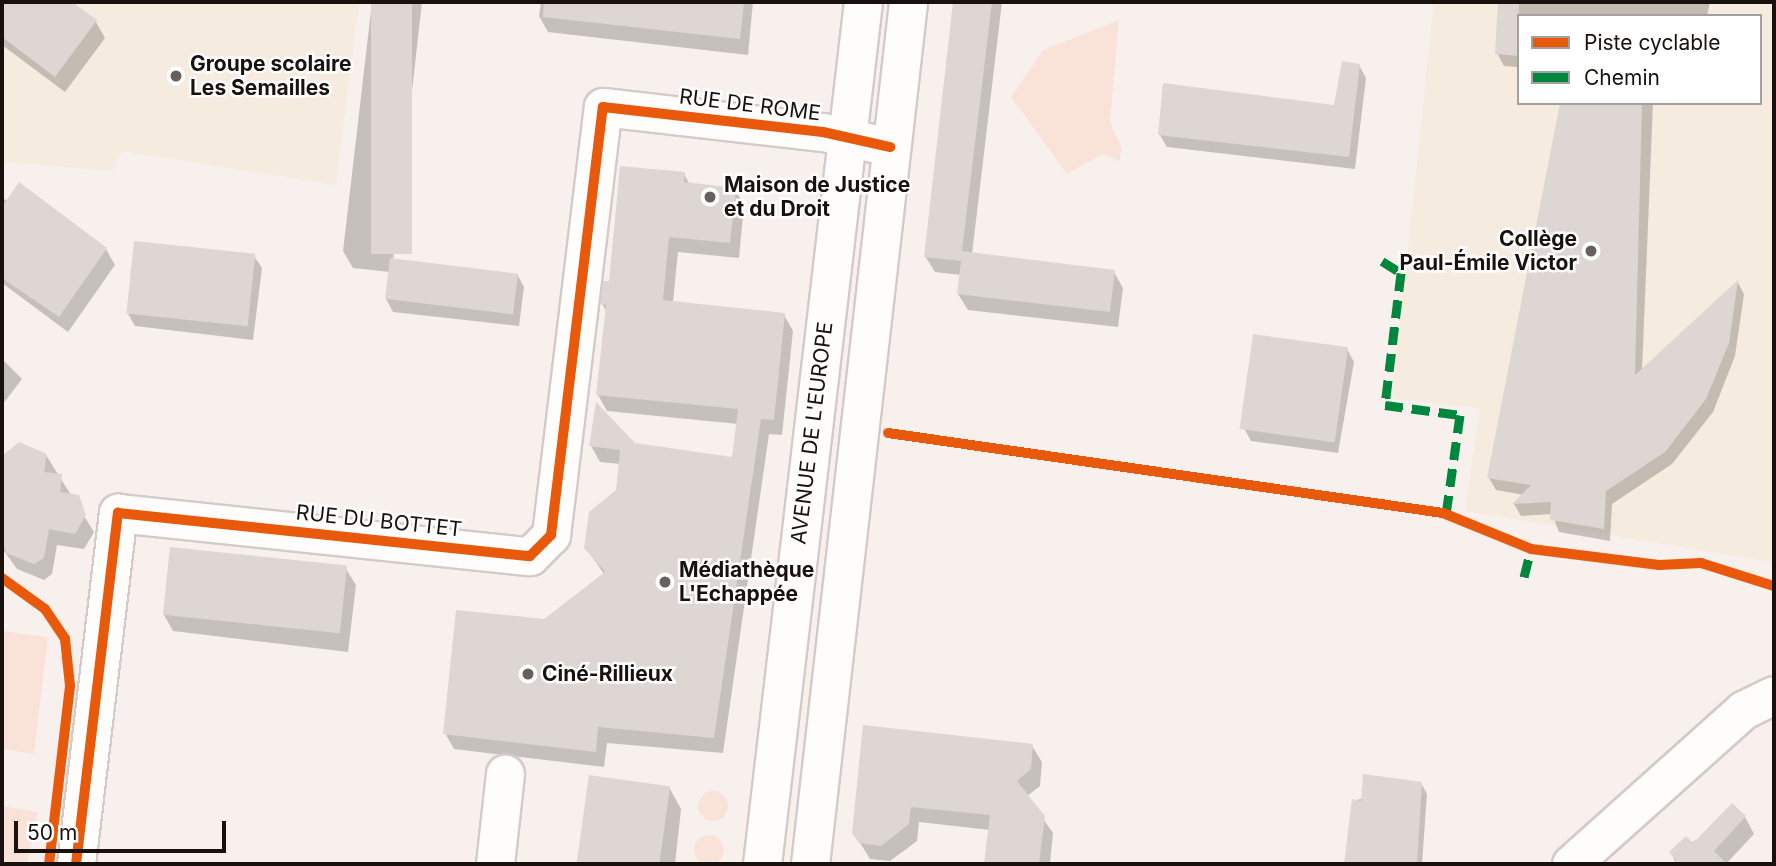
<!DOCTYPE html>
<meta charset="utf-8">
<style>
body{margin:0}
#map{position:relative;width:1776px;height:866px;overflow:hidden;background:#f8f0ed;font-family:Inter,sans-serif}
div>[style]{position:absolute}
.education>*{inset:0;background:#f5ebdf}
.green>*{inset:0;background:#f9e3d9}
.round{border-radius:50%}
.shadow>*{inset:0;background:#0003}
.building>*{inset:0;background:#ddd6d2;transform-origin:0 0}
.roads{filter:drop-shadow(2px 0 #d3cbc8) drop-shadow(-2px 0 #d3cbc8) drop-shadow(0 2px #d3cbc8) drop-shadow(0 -2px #d3cbc8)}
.minor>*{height:37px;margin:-18.5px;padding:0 18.5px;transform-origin:18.5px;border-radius:18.5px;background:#fefdfc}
.quiet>*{height:9px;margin-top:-4.5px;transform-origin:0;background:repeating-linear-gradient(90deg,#00873e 0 18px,transparent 0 27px)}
.cycleway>*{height:10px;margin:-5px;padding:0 5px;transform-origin:5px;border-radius:5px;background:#e8590c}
.dots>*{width:19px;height:19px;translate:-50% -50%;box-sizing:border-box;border:4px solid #fff;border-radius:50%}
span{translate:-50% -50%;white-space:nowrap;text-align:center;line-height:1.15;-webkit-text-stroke:5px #fff;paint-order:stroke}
.poi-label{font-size:21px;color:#18110d;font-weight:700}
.left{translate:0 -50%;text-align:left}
.right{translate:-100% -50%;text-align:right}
.street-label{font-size:21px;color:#18110d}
.frame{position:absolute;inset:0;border:4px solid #18110d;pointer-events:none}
.legend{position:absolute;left:1517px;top:14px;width:245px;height:91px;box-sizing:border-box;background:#fff;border:2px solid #a3a09e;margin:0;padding:9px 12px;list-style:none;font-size:21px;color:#18110d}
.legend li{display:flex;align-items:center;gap:14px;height:35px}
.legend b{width:35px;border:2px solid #a3a09e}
.scale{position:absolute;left:14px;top:821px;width:212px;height:32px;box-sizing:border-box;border:4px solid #18110d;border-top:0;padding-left:9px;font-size:21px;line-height:24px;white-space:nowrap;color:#18110d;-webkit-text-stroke:5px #fff;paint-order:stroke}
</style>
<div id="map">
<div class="education">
<i style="clip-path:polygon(2px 2px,359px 2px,336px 185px,122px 151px,113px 171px,2px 162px)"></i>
<i style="clip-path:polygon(evenodd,1434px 2px,1774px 2px,1774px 562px,1465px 511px,1480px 408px,1392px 399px,1434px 2px,1519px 16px,1760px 16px,1760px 103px,1519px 103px,1519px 16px)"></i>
</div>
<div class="green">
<i style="clip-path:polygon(1119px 20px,1110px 122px,1122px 149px,1119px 161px,1103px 154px,1067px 174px,1011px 97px,1043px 50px)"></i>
<i style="clip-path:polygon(2px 631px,48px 637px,34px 754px,2px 749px)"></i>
<i class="round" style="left:698px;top:791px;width:30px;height:30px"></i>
<i style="clip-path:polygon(2px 806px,38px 812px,27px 864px,2px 864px)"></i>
<i class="round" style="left:694px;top:835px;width:30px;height:30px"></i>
</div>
<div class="shadow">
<i style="clip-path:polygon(2px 2px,69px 2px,96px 22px,105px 38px,65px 92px,2px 45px)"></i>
<i style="clip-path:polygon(372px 2px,422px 2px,393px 260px,517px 274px,524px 287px,519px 326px,393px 312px,386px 299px,390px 272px,353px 268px,343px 251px)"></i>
<i style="clip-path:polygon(541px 2px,753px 2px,748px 55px,548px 32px,539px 16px)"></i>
<i style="clip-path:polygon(955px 2px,1002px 2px,972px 254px,1114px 272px,1123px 288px,1118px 327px,968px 310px,958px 294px,961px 275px,935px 272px,925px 256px)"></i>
<i style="clip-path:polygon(1500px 2px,1710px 2px,1707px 16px,1519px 16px,1519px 67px,1504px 66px,1497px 53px)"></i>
<i style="clip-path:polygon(1359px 65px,1366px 78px,1355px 169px,1167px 147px,1160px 135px,1336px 107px)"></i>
<i style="clip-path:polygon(1562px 103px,1653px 103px,1642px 371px,1738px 283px,1744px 294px,1735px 356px,1713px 412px,1672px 464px,1612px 504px,1610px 541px,1559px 532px,1552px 514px,1521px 516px,1514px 504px,1524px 495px,1496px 490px,1489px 478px)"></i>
<i style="clip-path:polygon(684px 174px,690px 185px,735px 189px,744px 205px,739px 258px,678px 252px,673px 302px,784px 315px,793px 331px,782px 435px,769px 434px,723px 753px,607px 743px,604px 767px,454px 749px,445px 733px,544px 621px,604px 574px,586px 548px,618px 491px,620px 464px,600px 462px,591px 446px,734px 459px,738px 424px,607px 411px,598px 395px,607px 312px,602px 304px)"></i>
<i style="clip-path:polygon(2px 198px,106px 249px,115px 265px,68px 332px,2px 283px)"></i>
<i style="clip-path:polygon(254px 256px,262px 268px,253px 340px,135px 326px,128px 314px)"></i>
<i style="clip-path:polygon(1347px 349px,1354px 362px,1338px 453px,1251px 441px,1244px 428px)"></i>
<i style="clip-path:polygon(2px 359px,22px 379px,3px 404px,2px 403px)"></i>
<i style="clip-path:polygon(19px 444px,46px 455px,94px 532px,84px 549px,57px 545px,52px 574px,44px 580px,17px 569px,2px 548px,2px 458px)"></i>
<i style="clip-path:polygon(346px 569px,356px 585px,348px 652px,173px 631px,164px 615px)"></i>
<i style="clip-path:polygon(1032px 746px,1042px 762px,1040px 786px,1027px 796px,1053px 833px,1050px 864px,986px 864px,990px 830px,919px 822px,917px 841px,890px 861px,870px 859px,854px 833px)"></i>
<i style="clip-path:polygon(590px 777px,669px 787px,681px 809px,675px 864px,580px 864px)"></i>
<i style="clip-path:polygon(1421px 783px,1427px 794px,1422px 864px,1345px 864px,1353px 801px)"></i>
<i style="clip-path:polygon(1745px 817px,1754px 834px,1726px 864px,1676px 864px,1671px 852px)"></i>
</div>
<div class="building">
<i style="clip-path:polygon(2px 2px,72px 2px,97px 20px,55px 77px,2px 37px)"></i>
<i style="left:371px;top:2px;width:41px;height:252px"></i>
<i style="clip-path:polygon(544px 2px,744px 2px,740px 39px,543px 17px)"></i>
<i style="clip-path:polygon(953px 2px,992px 2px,962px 251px,1115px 270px,1110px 312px,957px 294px,961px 261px,924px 257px)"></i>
<i style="clip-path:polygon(1498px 2px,1519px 2px,1519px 56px,1495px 54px)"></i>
<i style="clip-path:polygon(1342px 61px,1360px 64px,1349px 157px,1158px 135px,1163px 83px,1334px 105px)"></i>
<i style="clip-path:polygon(1560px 103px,1642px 103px,1635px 375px,1738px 280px,1729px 343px,1706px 399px,1665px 452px,1606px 491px,1604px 529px,1550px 520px,1551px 502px,1512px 504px,1531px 485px,1487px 478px)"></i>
<i style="clip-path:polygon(620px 166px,685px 172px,684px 182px,736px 188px,730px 243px,669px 237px,663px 300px,785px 313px,774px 420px,761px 419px,714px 738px,598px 727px,596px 752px,443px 734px,456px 610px,544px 619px,605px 572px,584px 548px,589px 512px,616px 490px,620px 450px,589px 446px,596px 402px,635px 443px,732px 457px,738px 409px,596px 395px,606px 305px,600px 304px,603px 281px,609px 281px)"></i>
<i style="clip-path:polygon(19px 182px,107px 248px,59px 317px,2px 278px,2px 207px)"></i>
<i style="left:134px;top:241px;width:122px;height:73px;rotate:6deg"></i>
<i style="left:390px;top:258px;width:129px;height:41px;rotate:7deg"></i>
<i style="left:1253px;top:334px;width:96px;height:96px;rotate:8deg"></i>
<i style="clip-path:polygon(19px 442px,47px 454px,44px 472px,62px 474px,60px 492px,79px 495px,86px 515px,75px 534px,49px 529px,44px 558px,34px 564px,6px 553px,2px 537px,2px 456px)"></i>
<i style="left:170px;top:547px;width:178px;height:68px;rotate:6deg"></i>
<i style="clip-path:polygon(863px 725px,1033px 744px,1031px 769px,1017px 781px,1045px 816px,1039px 864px,984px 864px,990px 815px,911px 807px,909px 824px,881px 846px,859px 843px,852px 833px)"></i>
<i style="clip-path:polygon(1363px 774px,1422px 782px,1417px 864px,1344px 864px,1352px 799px,1361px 801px)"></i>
<i style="left:589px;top:775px;width:82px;height:90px;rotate:8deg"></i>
<i style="clip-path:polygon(1732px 803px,1746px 816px,1714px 851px,1727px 864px,1671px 864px,1676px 860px,1669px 852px,1686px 836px,1693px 843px)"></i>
</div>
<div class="roads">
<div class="minor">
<i style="left:76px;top:864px;width:354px;rotate:-83.2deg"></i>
<i style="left:118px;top:513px;width:414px;rotate:6deg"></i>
<i style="left:530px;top:556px;width:30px;rotate:-45deg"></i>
<i style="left:551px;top:535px;width:431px;rotate:-83.1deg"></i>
<i style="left:603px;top:107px;width:221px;rotate:6.5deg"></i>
<i style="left:823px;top:132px;width:69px;rotate:12.6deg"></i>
<i style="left:495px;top:864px;width:91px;rotate:-83.7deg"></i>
<i style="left:762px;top:864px;width:868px;rotate:-83.32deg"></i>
<i style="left:810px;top:864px;width:868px;rotate:-83.51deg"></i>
<i style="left:1571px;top:864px;width:231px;rotate:-41.8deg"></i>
<i style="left:1743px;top:710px;width:34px;rotate:-26deg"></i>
</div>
</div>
<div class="quiet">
<i style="left:1382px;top:261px;width:22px;rotate:32deg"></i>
<i style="left:1401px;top:273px;width:133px;rotate:96.9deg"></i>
<i style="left:1385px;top:405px;width:76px;rotate:7.6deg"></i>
<i style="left:1460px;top:415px;width:100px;rotate:98deg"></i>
<i style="left:1524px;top:577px;width:29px;rotate:-76deg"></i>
</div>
<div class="cycleway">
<i style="left:888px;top:433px;width:561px;rotate:8.2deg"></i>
<i style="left:1443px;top:513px;width:95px;rotate:22.2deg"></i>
<i style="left:1531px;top:549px;width:129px;rotate:7.1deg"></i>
<i style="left:1659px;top:565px;width:42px;rotate:-2.7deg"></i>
<i style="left:1701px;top:563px;width:77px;rotate:17.5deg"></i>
<i style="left:2px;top:578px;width:53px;rotate:35.8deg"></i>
<i style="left:45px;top:609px;width:36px;rotate:56deg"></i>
<i style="left:65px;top:639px;width:47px;rotate:83.9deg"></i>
<i style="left:70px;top:686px;width:179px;rotate:96.7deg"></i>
<i style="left:76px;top:864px;width:354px;rotate:-83.2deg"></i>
<i style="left:118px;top:513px;width:414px;rotate:6deg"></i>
<i style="left:530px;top:556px;width:30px;rotate:-45deg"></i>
<i style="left:551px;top:535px;width:431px;rotate:-83.1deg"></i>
<i style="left:603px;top:107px;width:221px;rotate:6.5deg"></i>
<i style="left:823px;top:132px;width:69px;rotate:12.6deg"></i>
</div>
<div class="dots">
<i style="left:176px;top:76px;background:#665f5b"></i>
<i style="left:710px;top:197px;background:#665f5b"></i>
<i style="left:1591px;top:251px;background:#665f5b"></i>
<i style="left:665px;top:582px;background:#665f5b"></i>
<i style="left:528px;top:674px;background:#665f5b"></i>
</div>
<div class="poi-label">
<span class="left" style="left:190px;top:76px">Groupe scolaire<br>Les Semailles</span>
<span class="left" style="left:724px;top:197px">Maison de Justice<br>et du Droit</span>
<span class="right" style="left:1577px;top:251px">Collège<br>Paul-Émile Victor</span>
<span class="left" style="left:679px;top:582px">Médiathèque<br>L'Echappée</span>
<span class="left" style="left:542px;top:674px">Ciné-Rillieux</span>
</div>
<div class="street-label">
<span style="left:750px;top:105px;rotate:7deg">RUE DE ROME</span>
<span style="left:812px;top:433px;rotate:-83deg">AVENUE DE L'EUROPE</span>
<span style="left:379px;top:521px;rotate:6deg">RUE DU BOTTET</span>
</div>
<div class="frame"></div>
<ul class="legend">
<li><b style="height:9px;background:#e8590c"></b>Piste cyclable</li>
<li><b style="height:9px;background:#00873e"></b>Chemin</li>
</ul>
<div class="scale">50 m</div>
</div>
